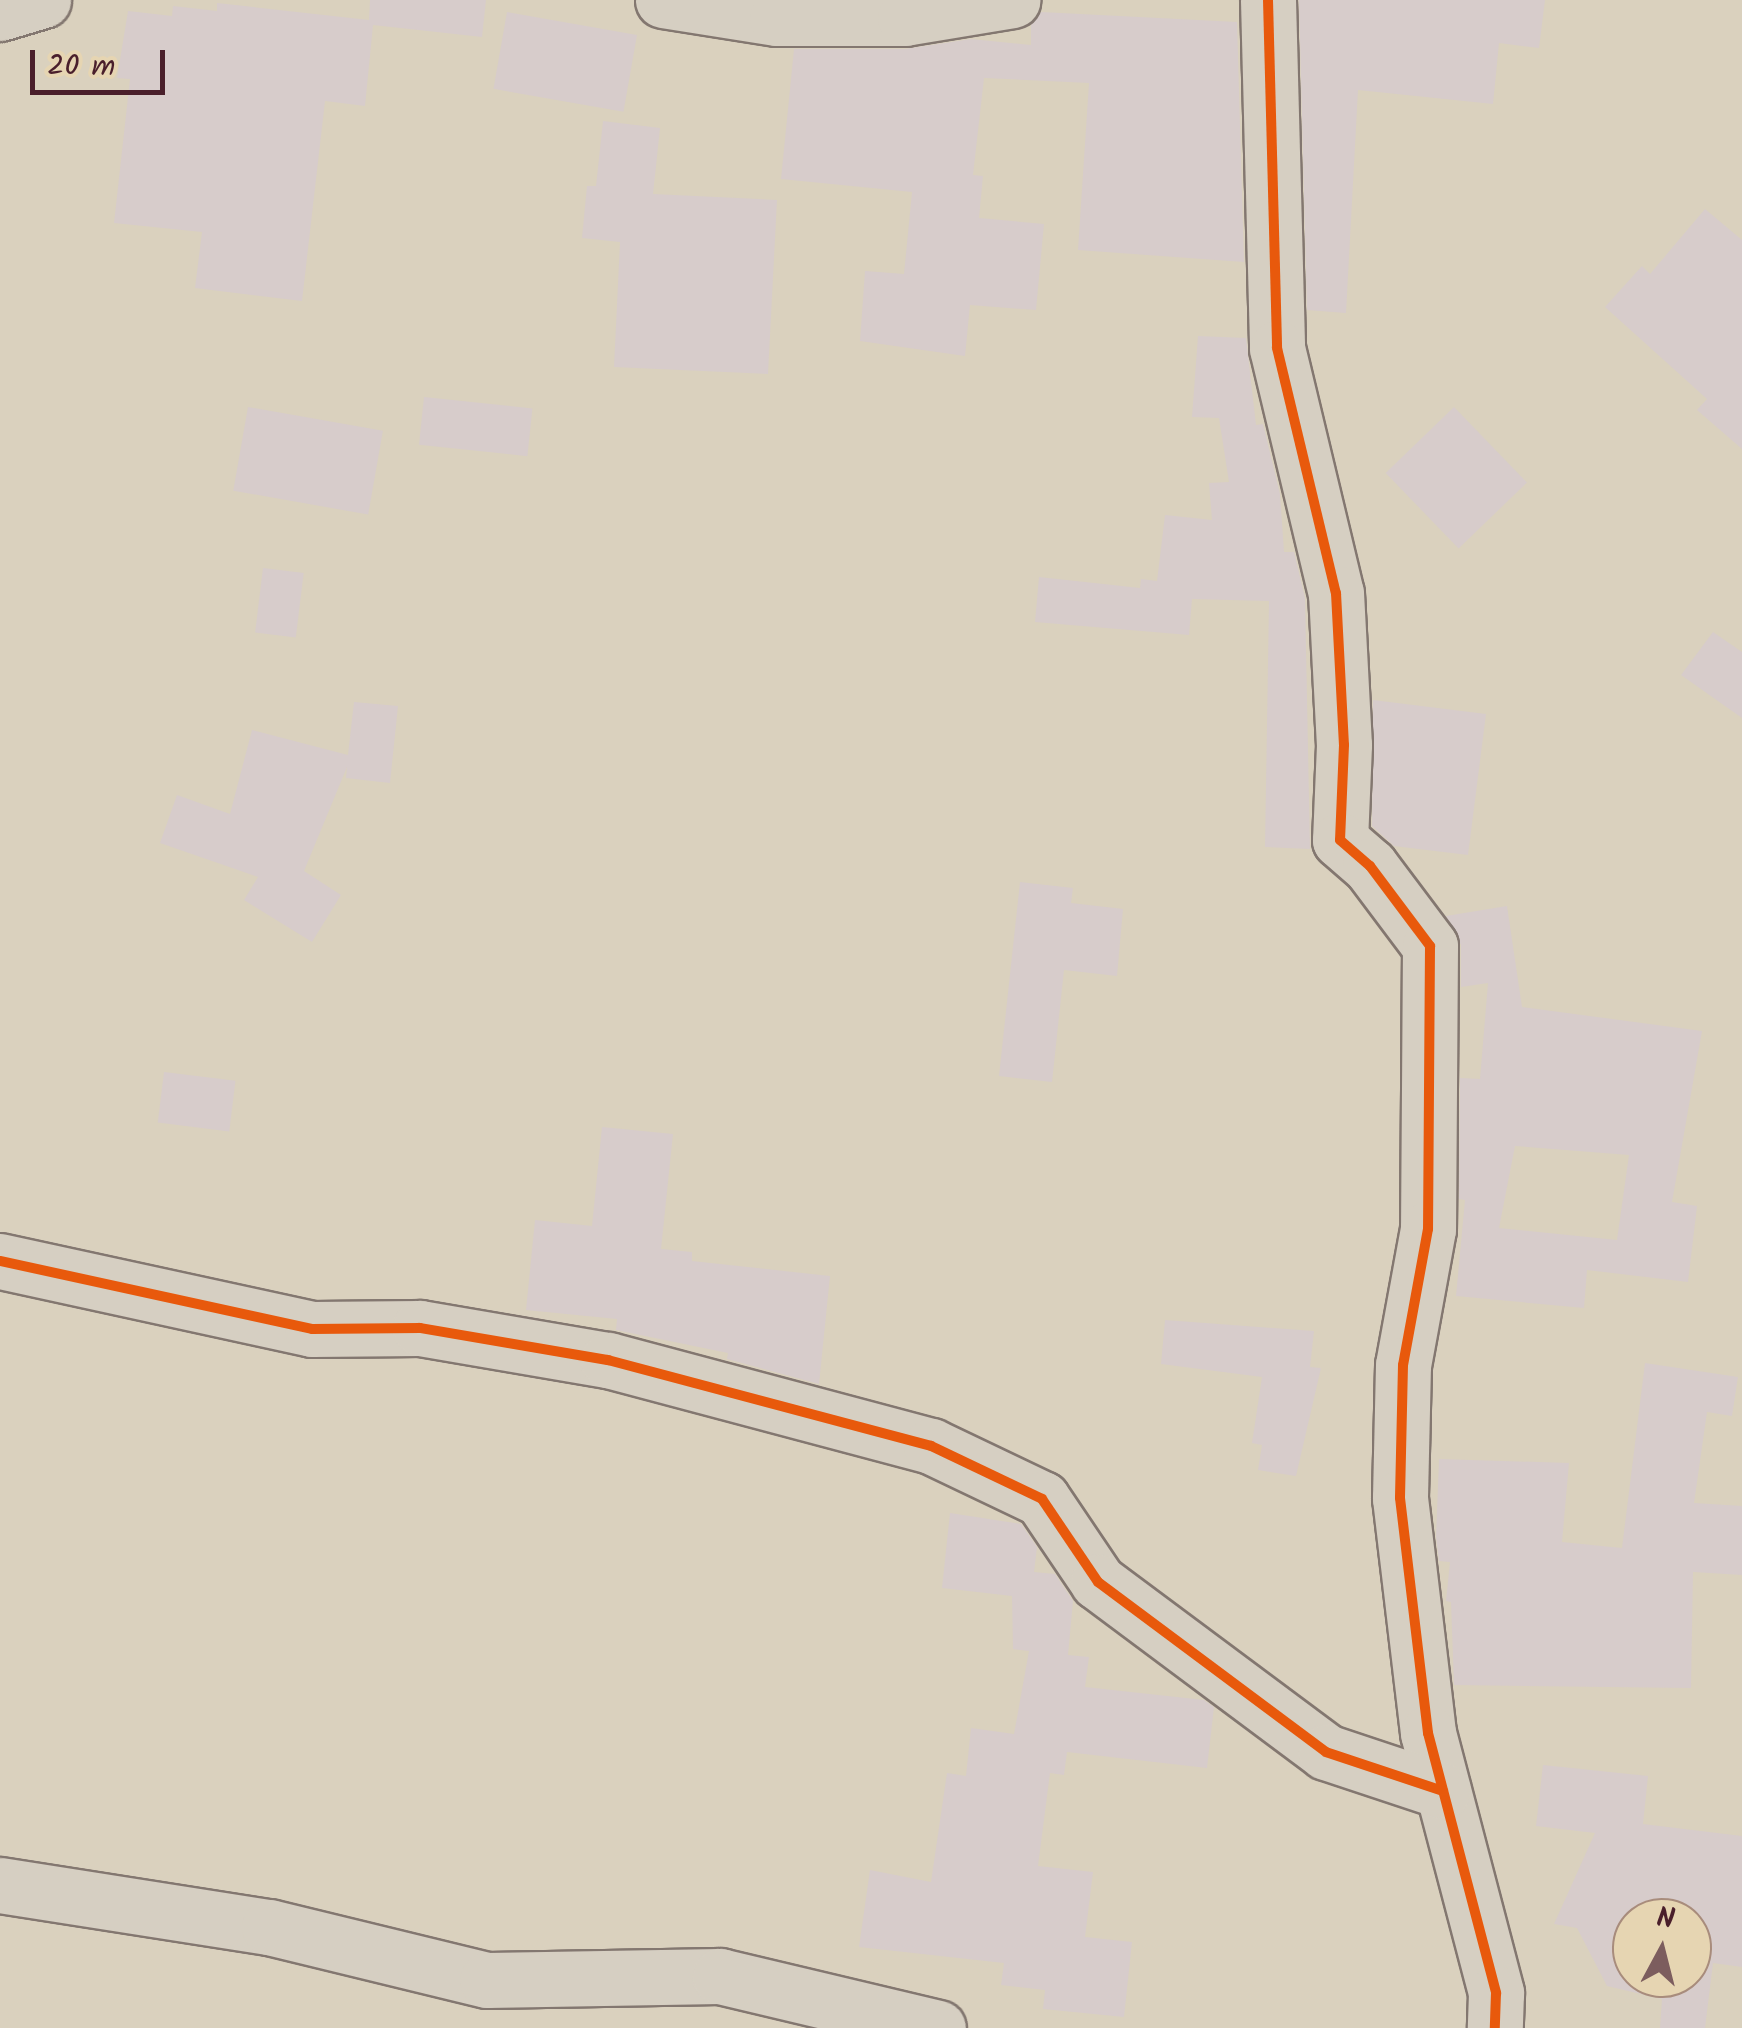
<!DOCTYPE html>
<style>
body{margin:0}
#map{position:relative;width:1742px;height:2028px;overflow:hidden;background:#dad1be;font-family:Kalam,sans-serif}
div>[style]{position:absolute}
.building>*{inset:0;background:#d7cccb;transform-origin:0 0}
.roads{filter:drop-shadow(2px 0 #837770) drop-shadow(-2px 0 #837770) drop-shadow(0 2px #837770) drop-shadow(0 -2px #837770)}
.minor>*{height:55px;margin:-27.5px;padding:0 27.5px;transform-origin:27.5px;border-radius:27.5px;background:#d6cfc2}
.cycleway>*{height:10px;margin:-5px;padding:0 5px;transform-origin:5px;border-radius:5px;background:#e8590c}
span{translate:-50% -50%;white-space:nowrap;text-align:center;line-height:1.15;-webkit-text-stroke:8px #e6d5b2;paint-order:stroke}
.north{position:absolute;left:1612px;top:1898px;width:100px;height:100px;box-sizing:border-box;background:#e6d5b2;border:2px solid #a88c7c;border-radius:50%;rotate:7deg;font-size:28px;font-weight:700;line-height:40px;text-align:center;color:#4a1f2b}
.north::after{content:'';display:block;margin:auto;width:35px;height:45px;background:#7c5d5e;clip-path:polygon(50% 0,100% 100%,50% 72%,0 100%)}
.scale{position:absolute;left:30px;top:50px;width:135px;height:45px;box-sizing:border-box;border:5px solid #4a1f2b;border-top:0;padding-left:12px;font-size:30px;line-height:35px;white-space:nowrap;color:#4a1f2b;-webkit-text-stroke:8px #e6d5b2;paint-order:stroke}
</style>
<div id="map">
<div class="building">
<i style="clip-path:polygon(370px 0,486px 0,482px 37px,373px 25px,365px 106px,325px 101px,302px 301px,195px 288px,202px 232px,114px 223px,130px 79px,117px 78px,128px 11px,172px 16px,173px 6px,217px 11px,217px 3px,369px 20px)"></i>
<i style="clip-path:polygon(1299px 0,1545px 0,1539px 48px,1499px 43px,1493px 104px,1358px 90px,1346px 313px,1307px 310px)"></i>
<i style="left:507px;top:12px;width:132px;height:78px;rotate:10deg"></i>
<i style="clip-path:polygon(1041px 12px,1237px 22px,1244px 262px,1078px 250px,1089px 83px,984px 78px,973px 175px,983px 176px,979px 218px,1044px 224px,1036px 310px,970px 305px,965px 356px,860px 341px,865px 271px,904px 274px,912px 192px,781px 179px,794px 49px,905px 49px,971px 39px,1031px 45px,1031px 25px)"></i>
<i style="clip-path:polygon(603px 121px,660px 128px,653px 194px,777px 200px,768px 374px,614px 367px,620px 242px,582px 238px,587px 186px,596px 186px)"></i>
<i style="clip-path:polygon(1705px 209px,1742px 240px,1742px 449px,1697px 410px,1707px 399px,1605px 307px,1642px 266px,1650px 274px)"></i>
<i style="clip-path:polygon(1198px 336px,1246px 338px,1256px 425px,1263px 424px,1280px 494px,1284px 552px,1294px 552px,1305px 598px,1310px 849px,1265px 847px,1269px 601px,1192px 599px,1189px 635px,1035px 622px,1039px 577px,1140px 588px,1141px 579px,1157px 581px,1165px 515px,1212px 520px,1209px 483px,1229px 482px,1219px 418px,1192px 417px)"></i>
<i style="left:424px;top:397px;width:109px;height:48px;rotate:6deg"></i>
<i style="left:248px;top:407px;width:137px;height:85px;rotate:10deg"></i>
<i style="left:1454px;top:407px;width:105px;height:95px;rotate:46deg"></i>
<i style="left:263px;top:568px;width:41px;height:65px;rotate:7deg"></i>
<i style="clip-path:polygon(1713px 632px,1742px 652px,1742px 718px,1681px 675px)"></i>
<i style="clip-path:polygon(1373px 700px,1486px 714px,1468px 855px,1394px 846px,1372px 826px)"></i>
<i style="clip-path:polygon(354px 702px,398px 706px,390px 783px,346px 778px,347px 767px,304px 871px,341px 895px,312px 942px,244px 900px,258px 877px,160px 843px,177px 795px,230px 814px,252px 730px,348px 755px)"></i>
<i style="clip-path:polygon(1020px 882px,1073px 888px,1071px 903px,1123px 909px,1117px 976px,1064px 970px,1052px 1082px,999px 1076px)"></i>
<i style="clip-path:polygon(evenodd,1507px 906px,1522px 1007px,1702px 1031px,1672px 1202px,1697px 1206px,1688px 1282px,1587px 1270px,1584px 1308px,1456px 1296px,1465px 1200px,1459px 1199px,1460px 1078px,1480px 1079px,1488px 983px,1461px 987px,1461px 945px,1446px 916px,1507px 906px,1515px 1146px,1629px 1155px,1617px 1240px,1499px 1228px,1515px 1146px)"></i>
<i style="left:164px;top:1072px;width:72px;height:51px;rotate:7deg"></i>
<i style="clip-path:polygon(602px 1127px,673px 1134px,661px 1249px,692px 1252px,692px 1261px,830px 1276px,819px 1384px,727px 1359px,728px 1353px,616px 1330px,617px 1319px,526px 1310px,535px 1220px,592px 1226px)"></i>
<i style="clip-path:polygon(1165px 1320px,1314px 1331px,1310px 1367px,1321px 1368px,1296px 1476px,1258px 1470px,1262px 1445px,1252px 1443px,1262px 1377px,1161px 1364px)"></i>
<i style="clip-path:polygon(1645px 1363px,1738px 1377px,1732px 1416px,1707px 1412px,1694px 1503px,1742px 1506px,1742px 1575px,1693px 1572px,1691px 1688px,1454px 1685px,1451px 1602px,1446px 1601px,1450px 1562px,1439px 1561px,1436px 1537px,1439px 1459px,1569px 1463px,1562px 1542px,1622px 1548px)"></i>
<i style="clip-path:polygon(950px 1513px,1021px 1524px,1037px 1547px,1034px 1572px,1055px 1574px,1073px 1601px,1068px 1655px,1089px 1657px,1085px 1687px,1204px 1700px,1214px 1707px,1207px 1768px,1067px 1752px,1064px 1775px,1050px 1773px,1038px 1866px,1093px 1872px,1085px 1937px,1132px 1942px,1124px 2017px,1043px 2009px,1045px 1990px,1001px 1985px,1004px 1963px,859px 1947px,870px 1870px,931px 1882px,947px 1773px,966px 1776px,971px 1728px,1014px 1734px,1029px 1651px,1013px 1649px,1012px 1596px,942px 1588px)"></i>
<i style="clip-path:polygon(evenodd,1543px 1765px,1648px 1776px,1643px 1824px,1742px 1836px,1742px 1967px,1713px 1963px,1705px 2028px,1660px 2028px,1662px 1999px,1607px 1986px,1577px 1928px,1554px 1924px,1595px 1833px,1536px 1826px,1543px 1765px,1632px 1918px,1692px 1918px,1692px 1978px,1632px 1978px,1632px 1918px)"></i>
</div>
<div class="roads">
<div class="minor">
<i style="left:663px;top:0;width:115px;rotate:9deg"></i>
<i style="left:777px;top:18px;width:128px"></i>
<i style="left:905px;top:18px;width:109px;rotate:-9.5deg"></i>
<i style="left:1268px;top:0;width:348px;rotate:88.5deg"></i>
<i style="left:1277px;top:348px;width:252px;rotate:76.5deg"></i>
<i style="left:1336px;top:593px;width:152px;rotate:87deg"></i>
<i style="left:1344px;top:745px;width:95px;rotate:92.4deg"></i>
<i style="left:1340px;top:840px;width:40px;rotate:41deg"></i>
<i style="left:1370px;top:866px;width:100px;rotate:53.1deg"></i>
<i style="left:1430px;top:946px;width:283px;rotate:90.4deg"></i>
<i style="left:1428px;top:1229px;width:138px;rotate:100.4deg"></i>
<i style="left:1403px;top:1365px;width:133px;rotate:91.3deg"></i>
<i style="left:1400px;top:1498px;width:237px;rotate:83.2deg"></i>
<i style="left:1428px;top:1733px;width:269px;rotate:75.3deg"></i>
<i style="left:1496px;top:1993px;width:35px;rotate:92deg"></i>
<i style="left:0;top:13px;width:45px;rotate:-16.8deg"></i>
<i style="left:0;top:1261px;width:319px;rotate:12.3deg"></i>
<i style="left:312px;top:1329px;width:108px;rotate:-0.5deg"></i>
<i style="left:420px;top:1328px;width:191px;rotate:9.7deg"></i>
<i style="left:608px;top:1360px;width:334px;rotate:14.9deg"></i>
<i style="left:931px;top:1446px;width:123px;rotate:25.5deg"></i>
<i style="left:1042px;top:1499px;width:100px;rotate:56deg"></i>
<i style="left:1098px;top:1582px;width:284px;rotate:36.7deg"></i>
<i style="left:1326px;top:1752px;width:123px;rotate:18.4deg"></i>
<i style="left:0;top:1885px;width:272px;rotate:8.9deg"></i>
<i style="left:269px;top:1927px;width:224px;rotate:13.7deg"></i>
<i style="left:487px;top:1980px;width:233px;rotate:-1deg"></i>
<i style="left:720px;top:1976px;width:224px;rotate:13.4deg"></i>
</div>
</div>
<div class="cycleway">
<i style="left:1268px;top:0;width:348px;rotate:88.5deg"></i>
<i style="left:1277px;top:348px;width:252px;rotate:76.5deg"></i>
<i style="left:1336px;top:593px;width:152px;rotate:87deg"></i>
<i style="left:1344px;top:745px;width:95px;rotate:92.4deg"></i>
<i style="left:1340px;top:840px;width:40px;rotate:41deg"></i>
<i style="left:1370px;top:866px;width:100px;rotate:53.1deg"></i>
<i style="left:1430px;top:946px;width:283px;rotate:90.4deg"></i>
<i style="left:1428px;top:1229px;width:138px;rotate:100.4deg"></i>
<i style="left:1403px;top:1365px;width:133px;rotate:91.3deg"></i>
<i style="left:1400px;top:1498px;width:237px;rotate:83.2deg"></i>
<i style="left:1428px;top:1733px;width:269px;rotate:75.3deg"></i>
<i style="left:1496px;top:1993px;width:35px;rotate:92deg"></i>
<i style="left:0;top:1261px;width:319px;rotate:12.3deg"></i>
<i style="left:312px;top:1329px;width:108px;rotate:-0.5deg"></i>
<i style="left:420px;top:1328px;width:191px;rotate:9.7deg"></i>
<i style="left:608px;top:1360px;width:334px;rotate:14.9deg"></i>
<i style="left:931px;top:1446px;width:123px;rotate:25.5deg"></i>
<i style="left:1042px;top:1499px;width:100px;rotate:56deg"></i>
<i style="left:1098px;top:1582px;width:284px;rotate:36.7deg"></i>
<i style="left:1326px;top:1752px;width:123px;rotate:18.4deg"></i>
</div>
<div class="north">N</div>
<div class="scale">20 m</div>
</div>
